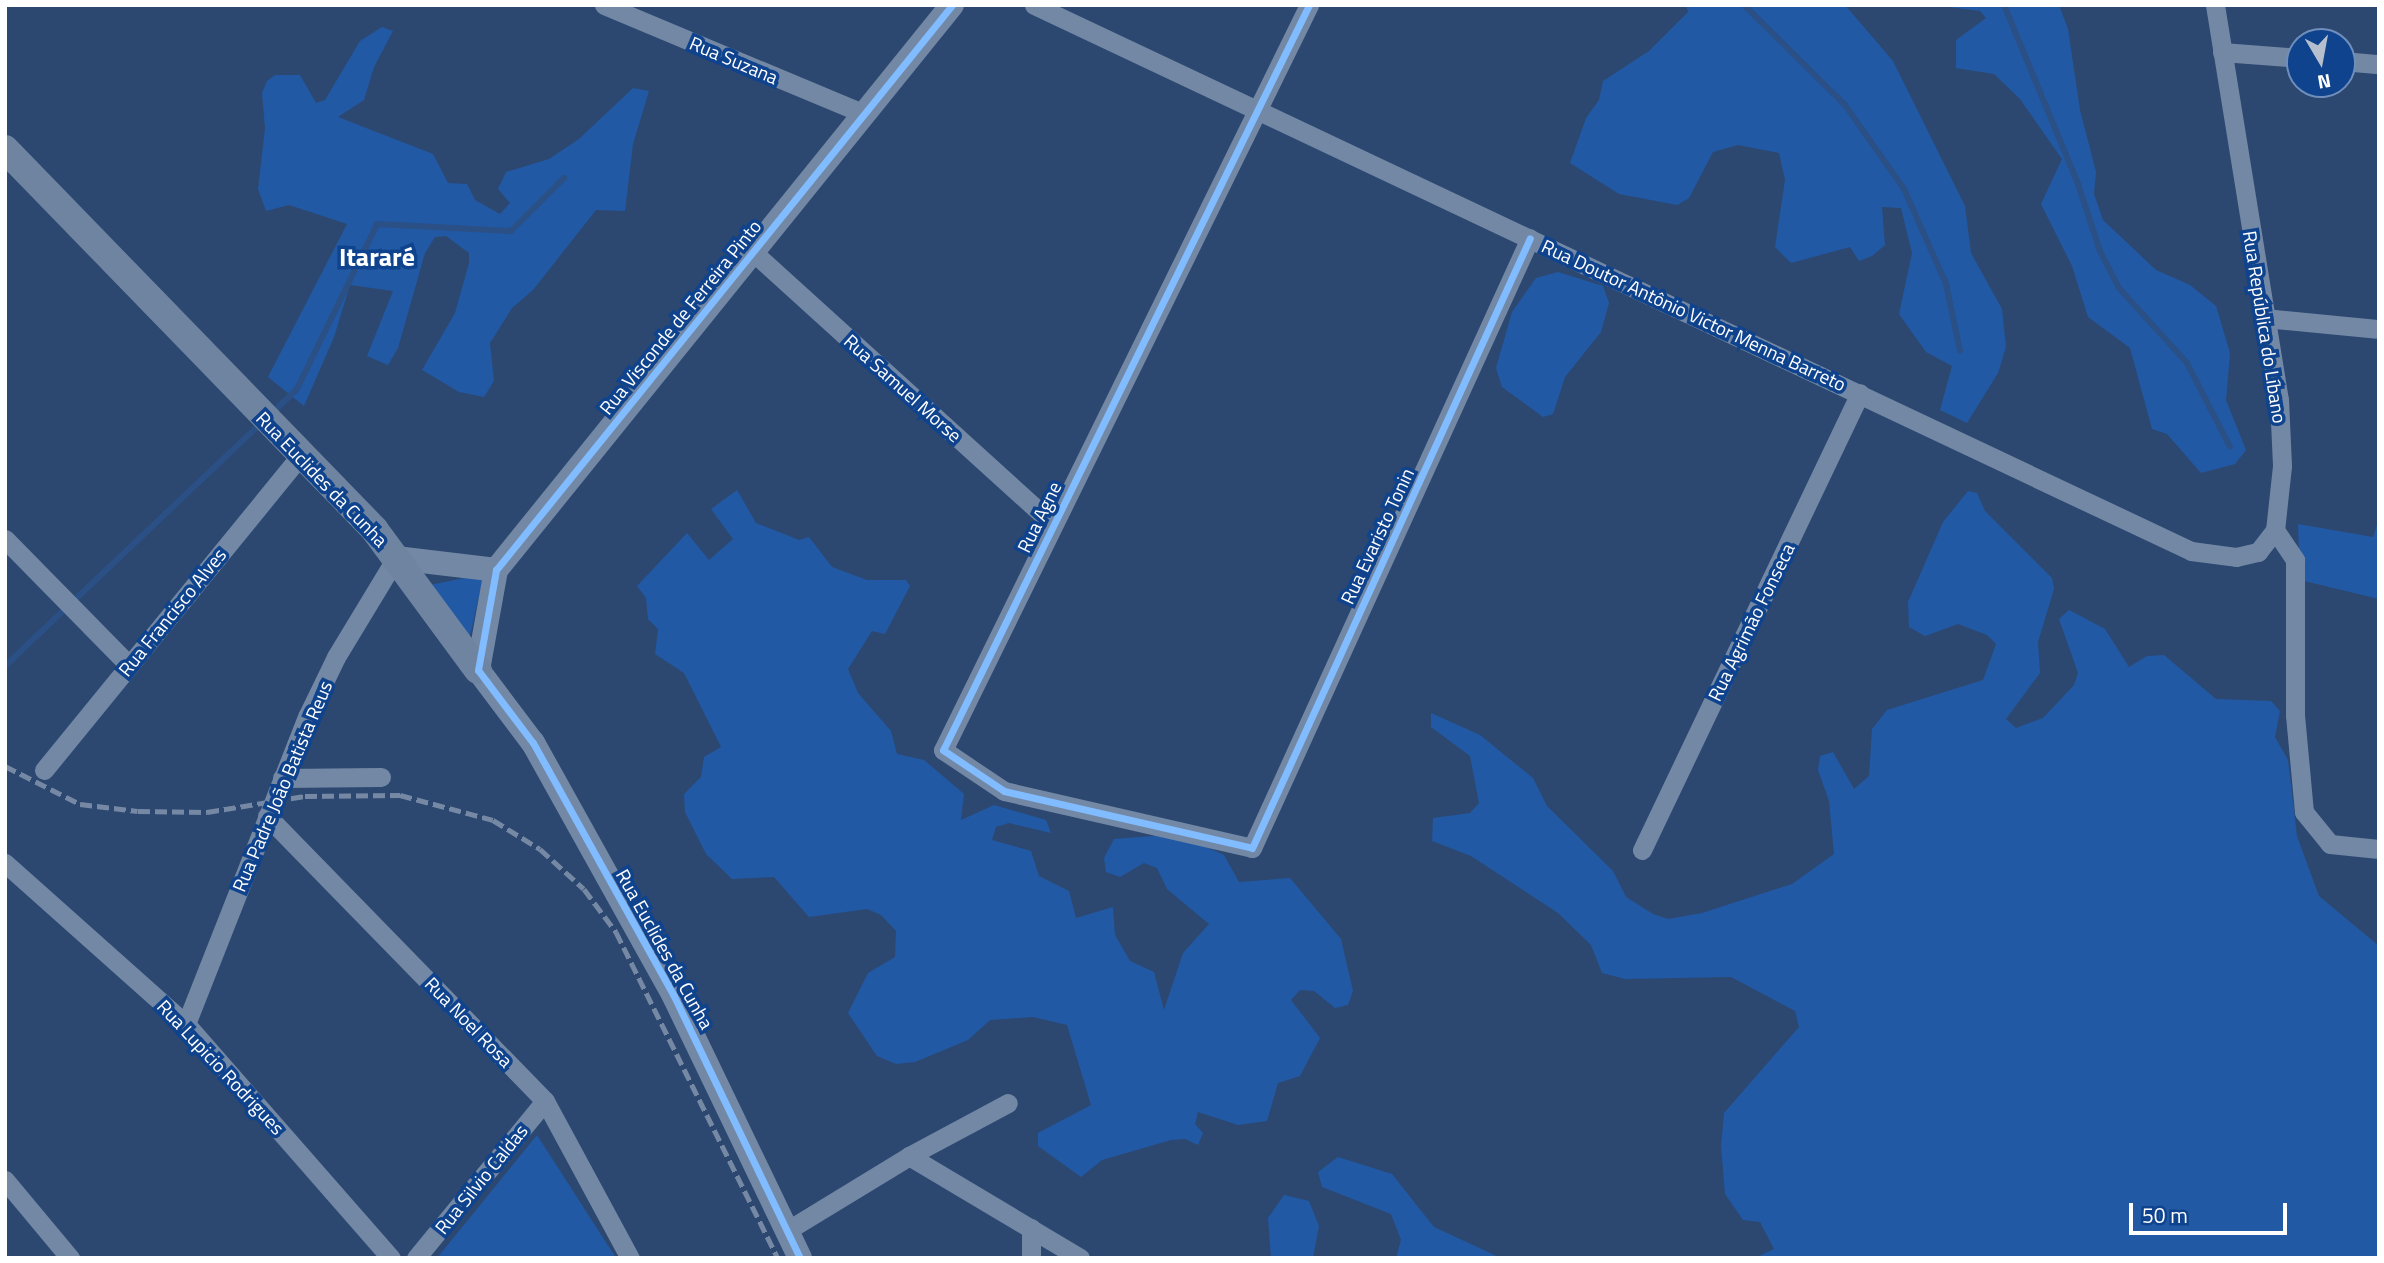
<!DOCTYPE html>
<meta charset="utf-8">
<style>
body{margin:0}
#map{position:relative;width:2384px;height:1263px;overflow:hidden;background:#2c4870;font-family:"Titillium Web",sans-serif}
div>[style]{position:absolute}
.green>*{inset:0;background:#2259a5}
.stream>*{height:6px;margin:-3px;padding:0 3px;transform-origin:3px;border-radius:3px;background:#2a5086}
.minor>*{height:19px;margin:-9.5px;padding:0 9.5px;transform-origin:9.5px;border-radius:9.5px;background:#7388a5}
.tertiary>*{height:24px;margin:-12px;padding:0 12px;transform-origin:12px;border-radius:12px;background:#7388a5}
.secondary>*{height:28px;margin:-14px;padding:0 14px;transform-origin:14px;border-radius:14px;background:#6f84a1}
.rail>*{height:5px;margin-top:-2.5px;transform-origin:0;background:repeating-linear-gradient(90deg,#7689a4 0 12px,transparent 0 17px)}
.cycleway>*{height:7px;margin:-3.5px;padding:0 3.5px;transform-origin:3.5px;border-radius:3.5px;background:#80bcff}
span{translate:-50% -50%;white-space:nowrap;text-align:center;line-height:1.15;-webkit-text-stroke:7px #0f438d;paint-order:stroke}
.street-label{font-size:19px;color:#fff}
.district-label{font-size:26px;color:#fff;font-weight:700}
.frame{position:absolute;inset:0;border:7px solid #fff;pointer-events:none}
.north{position:absolute;left:2286px;top:28px;width:70px;height:70px;box-sizing:border-box;background:#0f438d;border:2px solid #6f8ebb;border-radius:50%;rotate:170deg;font-size:19px;font-weight:700;line-height:28px;text-align:center;color:#fff}
.north::after{content:'';display:block;margin:auto;width:24px;height:32px;background:#b5bfcd;clip-path:polygon(50% 0,100% 100%,50% 72%,0 100%)}
.scale{position:absolute;left:2129px;top:1203px;width:158px;height:32px;box-sizing:border-box;border:4px solid #fff;border-top:0;padding-left:9px;font-size:21px;line-height:24px;white-space:nowrap;color:#fff;-webkit-text-stroke:5px #0f438d;paint-order:stroke}
</style>
<div id="map">
<div class="green">
<i style="clip-path:polygon(1686px 5px,1845px 5px,1893px 61px,1965px 206px,1971px 253px,2002px 309px,2006px 347px,1998px 373px,1967px 423px,1940px 410px,1952px 366px,1926px 352px,1899px 314px,1912px 253px,1901px 208px,1882px 207px,1885px 245px,1872px 256px,1859px 261px,1850px 247px,1791px 263px,1775px 247px,1785px 180px,1779px 153px,1738px 145px,1713px 152px,1689px 198px,1677px 205px,1619px 194px,1570px 163px,1586px 118px,1599px 100px,1603px 81px,1649px 51px,1688px 12px)"></i>
<i style="clip-path:polygon(1933px 5px,2059px 5px,2068px 29px,2080px 110px,2096px 172px,2094px 194px,2103px 220px,2156px 270px,2190px 285px,2216px 306px,2230px 353px,2226px 400px,2246px 450px,2235px 464px,2201px 473px,2167px 434px,2152px 429px,2130px 348px,2088px 317px,2072px 266px,2041px 204px,2062px 159px,2020px 99px,1994px 74px,1956px 68px,1956px 40px,1986px 18px,1980px 11px)"></i>
<i style="clip-path:polygon(382px 27px,393px 31px,374px 67px,364px 100px,338px 117px,433px 154px,448px 183px,467px 184px,475px 200px,500px 214px,510px 203px,498px 189px,506px 172px,549px 159px,579px 139px,633px 88px,649px 91px,633px 144px,625px 211px,596px 210px,533px 290px,512px 308px,490px 343px,494px 381px,484px 397px,459px 392px,422px 370px,455px 313px,469px 263px,469px 253px,446px 236px,435px 237px,425px 253px,398px 348px,388px 365px,367px 356px,393px 291px,350px 285px,334px 337px,304px 406px,268px 377px,347px 224px,289px 205px,266px 211px,258px 189px,265px 128px,262px 93px,267px 81px,275px 75px,300px 75px,316px 103px,325px 100px,360px 41px)"></i>
<i style="clip-path:polygon(1558px 272px,1603px 286px,1609px 303px,1601px 332px,1565px 377px,1553px 414px,1543px 417px,1502px 387px,1496px 368px,1512px 312px,1536px 278px)"></i>
<i style="clip-path:polygon(737px 490px,756px 523px,799px 540px,809px 537px,832px 567px,867px 580px,906px 580px,910px 586px,885px 634px,872px 631px,848px 669px,858px 693px,891px 731px,897px 754px,924px 760px,964px 794px,961px 820px,994px 805px,1046px 820px,1051px 833px,1009px 823px,996px 827px,992px 840px,1031px 851px,1039px 876px,1069px 891px,1076px 918px,1113px 907px,1115px 935px,1130px 961px,1154px 972px,1164px 1010px,1183px 953px,1209px 924px,1167px 889px,1157px 868px,1144px 863px,1120px 877px,1106px 872px,1104px 858px,1114px 839px,1178px 834px,1224px 855px,1239px 882px,1290px 878px,1341px 939px,1353px 991px,1348px 1005px,1335px 1008px,1314px 991px,1300px 990px,1291px 1000px,1320px 1038px,1300px 1076px,1278px 1083px,1267px 1121px,1238px 1125px,1198px 1112px,1195px 1124px,1203px 1133px,1198px 1145px,1185px 1139px,1171px 1140px,1102px 1160px,1081px 1177px,1038px 1146px,1038px 1133px,1091px 1105px,1067px 1025px,1033px 1017px,990px 1020px,968px 1040px,915px 1062px,896px 1064px,877px 1056px,848px 1013px,868px 973px,895px 957px,896px 931px,881px 915px,867px 909px,809px 917px,774px 877px,732px 879px,706px 854px,685px 812px,684px 794px,701px 777px,704px 757px,721px 747px,684px 673px,655px 654px,658px 629px,648px 619px,646px 598px,637px 586px,687px 533px,709px 560px,733px 539px,711px 509px)"></i>
<i style="clip-path:polygon(1968px 491px,1977px 493px,1985px 511px,2052px 578px,2054px 589px,2038px 642px,2040px 673px,2006px 719px,2016px 728px,2043px 718px,2074px 685px,2078px 673px,2059px 619px,2069px 610px,2105px 629px,2129px 667px,2147px 656px,2164px 655px,2216px 699px,2271px 701px,2280px 711px,2275px 737px,2288px 760px,2297px 836px,2319px 896px,2379px 946px,2379px 1258px,1755px 1258px,1774px 1249px,1760px 1222px,1743px 1220px,1725px 1194px,1721px 1146px,1724px 1113px,1799px 1027px,1795px 1011px,1731px 977px,1625px 979px,1602px 973px,1591px 945px,1558px 913px,1471px 856px,1432px 841px,1433px 818px,1470px 813px,1479px 803px,1470px 756px,1431px 727px,1431px 713px,1480px 735px,1533px 778px,1547px 806px,1613px 871px,1626px 897px,1653px 914px,1668px 919px,1702px 913px,1792px 884px,1834px 854px,1829px 801px,1818px 770px,1820px 756px,1833px 752px,1854px 789px,1869px 776px,1872px 729px,1887px 710px,1983px 680px,1996px 644px,1987px 635px,1958px 624px,1925px 636px,1909px 627px,1908px 602px,1943px 522px)"></i>
<i style="clip-path:polygon(2379px 519px,2379px 599px,2300px 580px,2298px 524px,2373px 537px)"></i>
<i style="clip-path:polygon(484px 574px,469px 640px,425px 586px)"></i>
<i style="clip-path:polygon(537px 1135px,616px 1258px,437px 1258px)"></i>
<i style="clip-path:polygon(1338px 1157px,1392px 1174px,1434px 1227px,1501px 1258px,1396px 1258px,1401px 1240px,1391px 1214px,1322px 1187px,1318px 1172px)"></i>
<i style="clip-path:polygon(1284px 1195px,1309px 1201px,1319px 1226px,1313px 1258px,1271px 1258px,1268px 1218px)"></i>
</div>
<div class="stream">
<i style="left:1744px;top:5px;width:142px;rotate:44.7deg"></i>
<i style="left:1845px;top:105px;width:103px;rotate:54.9deg"></i>
<i style="left:1904px;top:189px;width:104px;rotate:66.1deg"></i>
<i style="left:1946px;top:284px;width:68px;rotate:78.2deg"></i>
<i style="left:2004px;top:5px;width:194px;rotate:67.5deg"></i>
<i style="left:2078px;top:184px;width:71px;rotate:71.8deg"></i>
<i style="left:2100px;top:251px;width:42px;rotate:62.8deg"></i>
<i style="left:2119px;top:288px;width:101px;rotate:47.8deg"></i>
<i style="left:2187px;top:363px;width:94px;rotate:62.9deg"></i>
<i style="left:271px;top:414px;width:36px;rotate:-44deg"></i>
<i style="left:297px;top:389px;width:183px;rotate:-64.1deg"></i>
<i style="left:377px;top:224px;width:134px;rotate:3deg"></i>
<i style="left:511px;top:231px;width:75px;rotate:-45deg"></i>
<i style="left:5px;top:666px;width:352px;rotate:-43.5deg"></i>
</div>
<div class="minor">
<i style="left:604px;top:5px;width:282px;rotate:22.7deg"></i>
<i style="left:1034px;top:5px;width:1279px;rotate:25.26deg"></i>
<i style="left:2191px;top:551px;width:45px;rotate:7.6deg"></i>
<i style="left:2236px;top:557px;width:23px;rotate:-13deg"></i>
<i style="left:2258px;top:552px;width:28px;rotate:-52deg"></i>
<i style="left:1309px;top:5px;width:830px;rotate:116.16deg"></i>
<i style="left:943px;top:750px;width:73px;rotate:33.9deg"></i>
<i style="left:1004px;top:791px;width:254px;rotate:12.9deg"></i>
<i style="left:1252px;top:848px;width:670px;rotate:-65.5deg"></i>
<i style="left:2215px;top:5px;width:399px;rotate:80.8deg"></i>
<i style="left:2279px;top:399px;width:67px;rotate:87.4deg"></i>
<i style="left:2282px;top:466px;width:64px;rotate:96.2deg"></i>
<i style="left:2275px;top:530px;width:36px;rotate:56deg"></i>
<i style="left:2295px;top:560px;width:155px;rotate:90deg"></i>
<i style="left:2295px;top:715px;width:97px;rotate:84.7deg"></i>
<i style="left:2304px;top:812px;width:41px;rotate:50.9deg"></i>
<i style="left:2330px;top:844px;width:49px;rotate:5.8deg"></i>
<i style="left:2222px;top:52px;width:78px;rotate:4.4deg"></i>
<i style="left:2342px;top:61px;width:37px;rotate:5deg"></i>
<i style="left:753px;top:252px;width:405px;rotate:42.2deg"></i>
<i style="left:2264px;top:318px;width:116px;rotate:5.5deg"></i>
<i style="left:5px;top:539px;width:177px;rotate:45.5deg"></i>
<i style="left:44px;top:770px;width:407px;rotate:-50.8deg"></i>
<i style="left:282px;top:778px;width:99px;rotate:-0.6deg"></i>
<i style="left:267px;top:816px;width:398px;rotate:45.7deg"></i>
<i style="left:545px;top:1101px;width:179px;rotate:61.6deg"></i>
<i style="left:1642px;top:850px;width:506px;rotate:-64.5deg"></i>
<i style="left:5px;top:863px;width:242px;rotate:41.7deg"></i>
<i style="left:186px;top:1024px;width:311px;rotate:48.8deg"></i>
<i style="left:186px;top:1024px;width:332px;rotate:-68.5deg"></i>
<i style="left:308px;top:715px;width:64px;rotate:-64.2deg"></i>
<i style="left:336px;top:657px;width:116px;rotate:-58.8deg"></i>
<i style="left:909px;top:1156px;width:112px;rotate:-28.2deg"></i>
<i style="left:5px;top:1180px;width:102px;rotate:50.2deg"></i>
<i style="left:788px;top:1230px;width:142px;rotate:-31.4deg"></i>
<i style="left:909px;top:1156px;width:199px;rotate:30.8deg"></i>
<i style="left:416px;top:1258px;width:203px;rotate:-50.6deg"></i>
<i style="left:1031px;top:1258px;width:30px;rotate:-90deg"></i>
</div>
<div class="tertiary">
<i style="left:396px;top:558px;width:101px;rotate:6.8deg"></i>
<i style="left:800px;top:1258px;width:291px;rotate:-115.7deg"></i>
<i style="left:674px;top:996px;width:290px;rotate:-119.1deg"></i>
<i style="left:533px;top:743px;width:91px;rotate:-127deg"></i>
<i style="left:478px;top:670px;width:102px;rotate:-79.8deg"></i>
<i style="left:496px;top:570px;width:726px;rotate:-51.09deg"></i>
</div>
<div class="secondary">
<i style="left:5px;top:149px;width:530px;rotate:45.84deg"></i>
<i style="left:374px;top:529px;width:175px;rotate:53.6deg"></i>
</div>
<div class="rail">
<i style="left:5px;top:766px;width:84px;rotate:26.9deg"></i>
<i style="left:80px;top:804px;width:58px;rotate:6.9deg"></i>
<i style="left:138px;top:811px;width:69px;rotate:0.8deg"></i>
<i style="left:207px;top:812px;width:99px;rotate:-9.3deg"></i>
<i style="left:305px;top:796px;width:95px;rotate:-0.6deg"></i>
<i style="left:400px;top:795px;width:96px;rotate:15deg"></i>
<i style="left:493px;top:820px;width:55px;rotate:31.7deg"></i>
<i style="left:540px;top:849px;width:59px;rotate:42.3deg"></i>
<i style="left:584px;top:889px;width:54px;rotate:53.3deg"></i>
<i style="left:616px;top:932px;width:364px;rotate:63.6deg"></i>
</div>
<div class="cycleway">
<i style="left:1309px;top:5px;width:830px;rotate:116.16deg"></i>
<i style="left:943px;top:750px;width:73px;rotate:33.9deg"></i>
<i style="left:1004px;top:791px;width:254px;rotate:12.9deg"></i>
<i style="left:1252px;top:848px;width:670px;rotate:-65.5deg"></i>
<i style="left:800px;top:1258px;width:291px;rotate:-115.7deg"></i>
<i style="left:674px;top:996px;width:290px;rotate:-119.1deg"></i>
<i style="left:533px;top:743px;width:91px;rotate:-127deg"></i>
<i style="left:478px;top:670px;width:102px;rotate:-79.8deg"></i>
<i style="left:496px;top:570px;width:726px;rotate:-51.09deg"></i>
</div>
<div class="street-label">
<span style="left:734px;top:60px;rotate:23deg">Rua Suzana</span>
<span style="left:1694px;top:315px;rotate:25deg">Rua Doutor Antônio Victor Menna Barreto</span>
<span style="left:680px;top:317px;rotate:-51deg">Rua Visconde de Ferreira Pinto</span>
<span style="left:2265px;top:327px;rotate:81deg">Rua República do Líbano</span>
<span style="left:903px;top:388px;rotate:42deg">Rua Samuel Morse</span>
<span style="left:322px;top:479px;rotate:46deg">Rua Euclides da Cunha</span>
<span style="left:1039px;top:517px;rotate:-64deg">Rua Agne</span>
<span style="left:1377px;top:536px;rotate:-65deg">Rua Evaristo Tonin</span>
<span style="left:172px;top:612px;rotate:-51deg">Rua Francisco Alves</span>
<span style="left:1751px;top:622px;rotate:-64deg">Rua Agrimão Fonseca</span>
<span style="left:282px;top:786px;rotate:-67deg">Rua Padre João Batista Reus</span>
<span style="left:665px;top:949px;rotate:61deg">Rua Euclides da Cunha</span>
<span style="left:469px;top:1022px;rotate:46deg">Rua Noel Rosa</span>
<span style="left:221px;top:1067px;rotate:47deg">Rua Lupicio Rodrigues</span>
<span style="left:481px;top:1179px;rotate:-51deg">Rua Silvio Caldas</span>
</div>
<div class="district-label">
<span style="left:377px;top:257px">Itararé</span>
</div>
<div class="frame"></div>
<div class="north">N</div>
<div class="scale">50 m</div>
</div>
